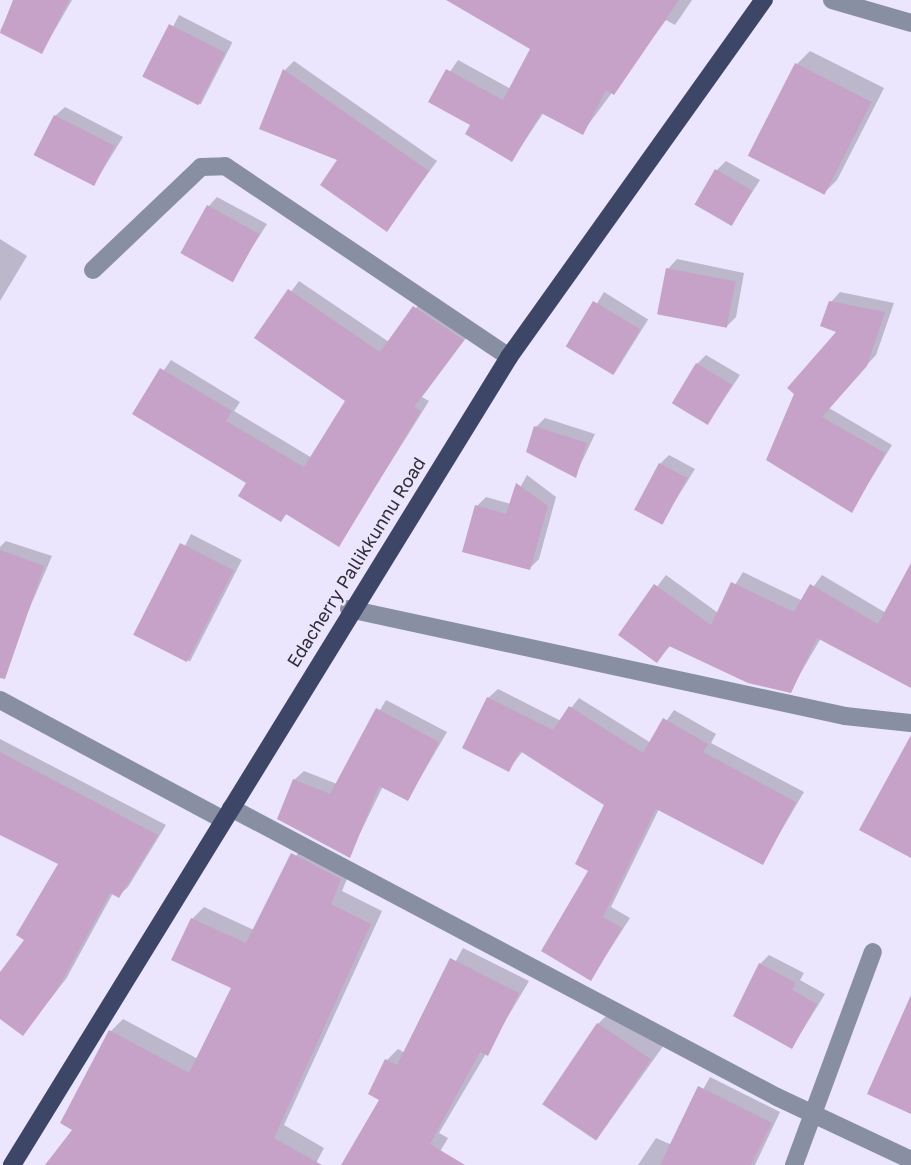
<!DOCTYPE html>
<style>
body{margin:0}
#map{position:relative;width:911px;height:1165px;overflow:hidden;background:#ece5fe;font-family:"Golos Text",sans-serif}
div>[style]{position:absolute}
.shadow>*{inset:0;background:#0003;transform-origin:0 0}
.building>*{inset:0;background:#c6a2c8;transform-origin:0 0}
.minor>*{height:18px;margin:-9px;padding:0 9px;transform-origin:9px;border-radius:9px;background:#898fa3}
.major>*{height:18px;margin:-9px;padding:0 9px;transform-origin:9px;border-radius:9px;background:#3d4667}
span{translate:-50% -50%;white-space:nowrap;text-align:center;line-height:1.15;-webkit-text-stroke:5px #ece5fe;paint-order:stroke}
.street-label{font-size:18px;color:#302d38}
</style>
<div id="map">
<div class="shadow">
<i style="clip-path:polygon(15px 0,72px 0,42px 52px,0 31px)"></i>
<i style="clip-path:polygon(448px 0,692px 0,675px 25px,666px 20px,582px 133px,544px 112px,512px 160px,472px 125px,430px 101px,458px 60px,511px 89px,533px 48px)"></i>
<i style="left:179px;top:15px;width:60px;height:70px;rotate:27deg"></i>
<i style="clip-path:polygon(810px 51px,884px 88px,837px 180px,824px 193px,796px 65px)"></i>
<i style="clip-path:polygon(294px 61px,437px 161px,387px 230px,285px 70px)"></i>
<i style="clip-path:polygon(65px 107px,123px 137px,94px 184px,55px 116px)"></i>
<i style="clip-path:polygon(726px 161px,760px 180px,732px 224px,717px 170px)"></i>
<i style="clip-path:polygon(217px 197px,267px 224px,232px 279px,208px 207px)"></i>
<i style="clip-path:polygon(0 239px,27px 256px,0 301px)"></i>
<i style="clip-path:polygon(677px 259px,744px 273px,736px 317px,727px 326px,668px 269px)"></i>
<i style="clip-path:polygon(299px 281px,389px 342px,424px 298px,472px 330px,422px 397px,429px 401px,339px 545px,288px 513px,281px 519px,249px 483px,134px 413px,171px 360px,240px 402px,234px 411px,312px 458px,348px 400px,257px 338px)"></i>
<i style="left:604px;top:292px;width:52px;height:65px;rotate:32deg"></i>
<i style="clip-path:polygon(840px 292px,894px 303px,876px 355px,864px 368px,839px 331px,831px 302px)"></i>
<i style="clip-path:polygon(706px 355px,740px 375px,708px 423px,697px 364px)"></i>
<i style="clip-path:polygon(804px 385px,829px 408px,892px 445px,852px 510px)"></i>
<i style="clip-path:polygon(545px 418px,595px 434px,575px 476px,536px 427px)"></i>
<i style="clip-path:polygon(669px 455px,695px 469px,662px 522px,660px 464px)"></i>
<i style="clip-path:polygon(527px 475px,556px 497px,539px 559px,530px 568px,477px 506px,486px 497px,511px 504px)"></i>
<i style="left:191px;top:534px;width:57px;height:114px;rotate:27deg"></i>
<i style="clip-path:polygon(6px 541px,52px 556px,21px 628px,0 621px,0 547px)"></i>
<i style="clip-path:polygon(911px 566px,911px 679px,821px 638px,790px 691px,671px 645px,657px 661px,620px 635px,666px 575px,718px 613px,743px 572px,803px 601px,822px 575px,886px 613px)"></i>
<i style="clip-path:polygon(498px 689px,561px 721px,579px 698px,651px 743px,674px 710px,716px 734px,711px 743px,804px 792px,762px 863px,659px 809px,611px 907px,630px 918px,591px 979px,591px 870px,606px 804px,523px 751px,508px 770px,488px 698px)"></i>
<i style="clip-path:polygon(386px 700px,447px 732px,408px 799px,383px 786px,349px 856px,294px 780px,304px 771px,337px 784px)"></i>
<i style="clip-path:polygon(0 739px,166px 825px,128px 887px,118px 896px,113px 893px,66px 979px,23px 1033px,0 1016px,0 975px,27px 939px,61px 863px,0 833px)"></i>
<i style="clip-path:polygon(304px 842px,352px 867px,342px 891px,382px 911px,284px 1125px,324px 1148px,315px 1165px,45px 1165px,75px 1129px,111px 1031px,123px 1019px,198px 1059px,233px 987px,192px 919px,204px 907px,254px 930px)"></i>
<i style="clip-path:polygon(463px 948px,529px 981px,439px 1133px,448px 1138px,432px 1165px,343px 1165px,382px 1099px,387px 1060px,398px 1049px,405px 1053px)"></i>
<i style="clip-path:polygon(769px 955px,804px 973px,800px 980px,825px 994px,792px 1047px,760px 964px)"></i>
<i style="clip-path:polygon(612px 1010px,664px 1045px,597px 1139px,598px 1024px)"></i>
<i style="clip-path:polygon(710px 1077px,780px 1112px,755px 1165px,638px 1165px,656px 1138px,672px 1145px)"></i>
</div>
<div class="building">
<i style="clip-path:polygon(13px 0,69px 0,42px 54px,0 33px)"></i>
<i style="clip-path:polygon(446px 0,679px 0,614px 95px,606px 90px,583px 135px,541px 113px,512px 162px,465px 134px,470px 125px,428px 102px,446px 69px,503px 100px,530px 49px)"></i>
<i style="left:169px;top:24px;width:63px;height:59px;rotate:27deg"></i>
<i style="left:795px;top:63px;width:86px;height:104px;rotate:27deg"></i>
<i style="clip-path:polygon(283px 69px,429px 171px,387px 232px,320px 185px,337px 160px,259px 129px)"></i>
<i style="left:54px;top:115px;width:68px;height:45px;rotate:27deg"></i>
<i style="left:715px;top:169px;width:43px;height:41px;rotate:30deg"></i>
<i style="left:207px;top:205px;width:60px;height:55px;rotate:29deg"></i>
<i style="left:666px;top:268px;width:71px;height:47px;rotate:11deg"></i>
<i style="clip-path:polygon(288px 289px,380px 352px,413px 306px,464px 340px,414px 407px,421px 411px,339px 547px,286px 514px,281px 522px,238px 496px,246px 483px,132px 414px,160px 368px,232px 411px,226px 421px,304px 467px,345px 401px,254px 338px)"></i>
<i style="left:593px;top:301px;width:55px;height:53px;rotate:31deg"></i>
<i style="clip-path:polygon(829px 301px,885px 312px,867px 366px,822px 417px,885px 453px,852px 513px,766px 460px,794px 394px,787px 388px,836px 332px,820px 326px)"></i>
<i style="left:696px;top:363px;width:42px;height:47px;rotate:31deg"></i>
<i style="clip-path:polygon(534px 426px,587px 443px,576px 478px,526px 452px)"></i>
<i style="left:659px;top:463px;width:32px;height:53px;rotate:28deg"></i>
<i style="clip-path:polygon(516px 483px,548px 506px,530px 570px,462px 552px,475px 505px,506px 514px)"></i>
<i style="left:180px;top:543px;width:60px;height:103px;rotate:27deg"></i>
<i style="clip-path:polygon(0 550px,44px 566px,5px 679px,0 678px)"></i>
<i style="clip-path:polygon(911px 563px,911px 688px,817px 638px,791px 693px,748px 683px,669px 646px,657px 663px,618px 635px,654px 584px,711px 625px,731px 582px,794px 612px,810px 584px,878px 624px)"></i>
<i style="clip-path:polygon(487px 697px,553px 730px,569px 706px,643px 753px,663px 718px,708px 744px,703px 752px,796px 802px,763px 865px,656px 809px,603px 917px,622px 928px,591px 981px,541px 951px,588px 871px,575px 864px,604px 805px,520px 751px,509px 772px,462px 748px)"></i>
<i style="clip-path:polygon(376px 708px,439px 742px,408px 801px,379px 786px,350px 858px,277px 819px,293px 779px,330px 794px)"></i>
<i style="clip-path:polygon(911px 735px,911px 858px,859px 830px)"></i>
<i style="clip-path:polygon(0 752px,158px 835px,119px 898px,110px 893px,57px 990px,23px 1036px,0 1019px,0 972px,24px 940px,16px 935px,58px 864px,0 835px)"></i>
<i style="clip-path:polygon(291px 853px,341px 879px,331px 904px,371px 924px,274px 1138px,322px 1165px,45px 1165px,72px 1130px,60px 1123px,109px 1030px,189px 1073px,231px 988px,171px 960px,191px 918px,246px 943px)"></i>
<i style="clip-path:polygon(450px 958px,519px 993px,488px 1056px,480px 1052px,430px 1144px,465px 1165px,341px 1165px,379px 1100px,368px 1094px,385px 1059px,397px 1065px)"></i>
<i style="clip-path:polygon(759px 963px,796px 983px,792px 990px,817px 1004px,792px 1049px,733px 1016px)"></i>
<i style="clip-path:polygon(911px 995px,911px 1114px,867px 1094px)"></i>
<i style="left:597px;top:1023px;width:65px;height:98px;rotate:34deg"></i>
<i style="clip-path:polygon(698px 1086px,772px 1123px,751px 1165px,660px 1165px)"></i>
</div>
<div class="minor">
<i style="left:832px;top:0;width:82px;rotate:16.2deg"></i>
<i style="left:93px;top:270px;width:149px;rotate:-43.6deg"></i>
<i style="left:201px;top:167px;width:24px;rotate:-2deg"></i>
<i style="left:225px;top:166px;width:342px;rotate:33.9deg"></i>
<i style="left:349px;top:609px;width:507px;rotate:12.17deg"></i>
<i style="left:845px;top:716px;width:66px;rotate:6.1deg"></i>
<i style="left:0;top:700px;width:254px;rotate:28.2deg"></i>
<i style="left:231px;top:808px;width:618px;rotate:27.89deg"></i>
<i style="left:777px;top:1097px;width:148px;rotate:25.2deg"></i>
<i style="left:794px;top:1165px;width:227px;rotate:-69.7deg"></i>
</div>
<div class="major">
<i style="left:12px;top:1165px;width:949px;rotate:-58.4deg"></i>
<i style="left:509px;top:357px;width:439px;rotate:-54.5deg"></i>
</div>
<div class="street-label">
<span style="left:356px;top:562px;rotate:-58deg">Edacherry Pallikkunnu Road</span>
</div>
</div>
